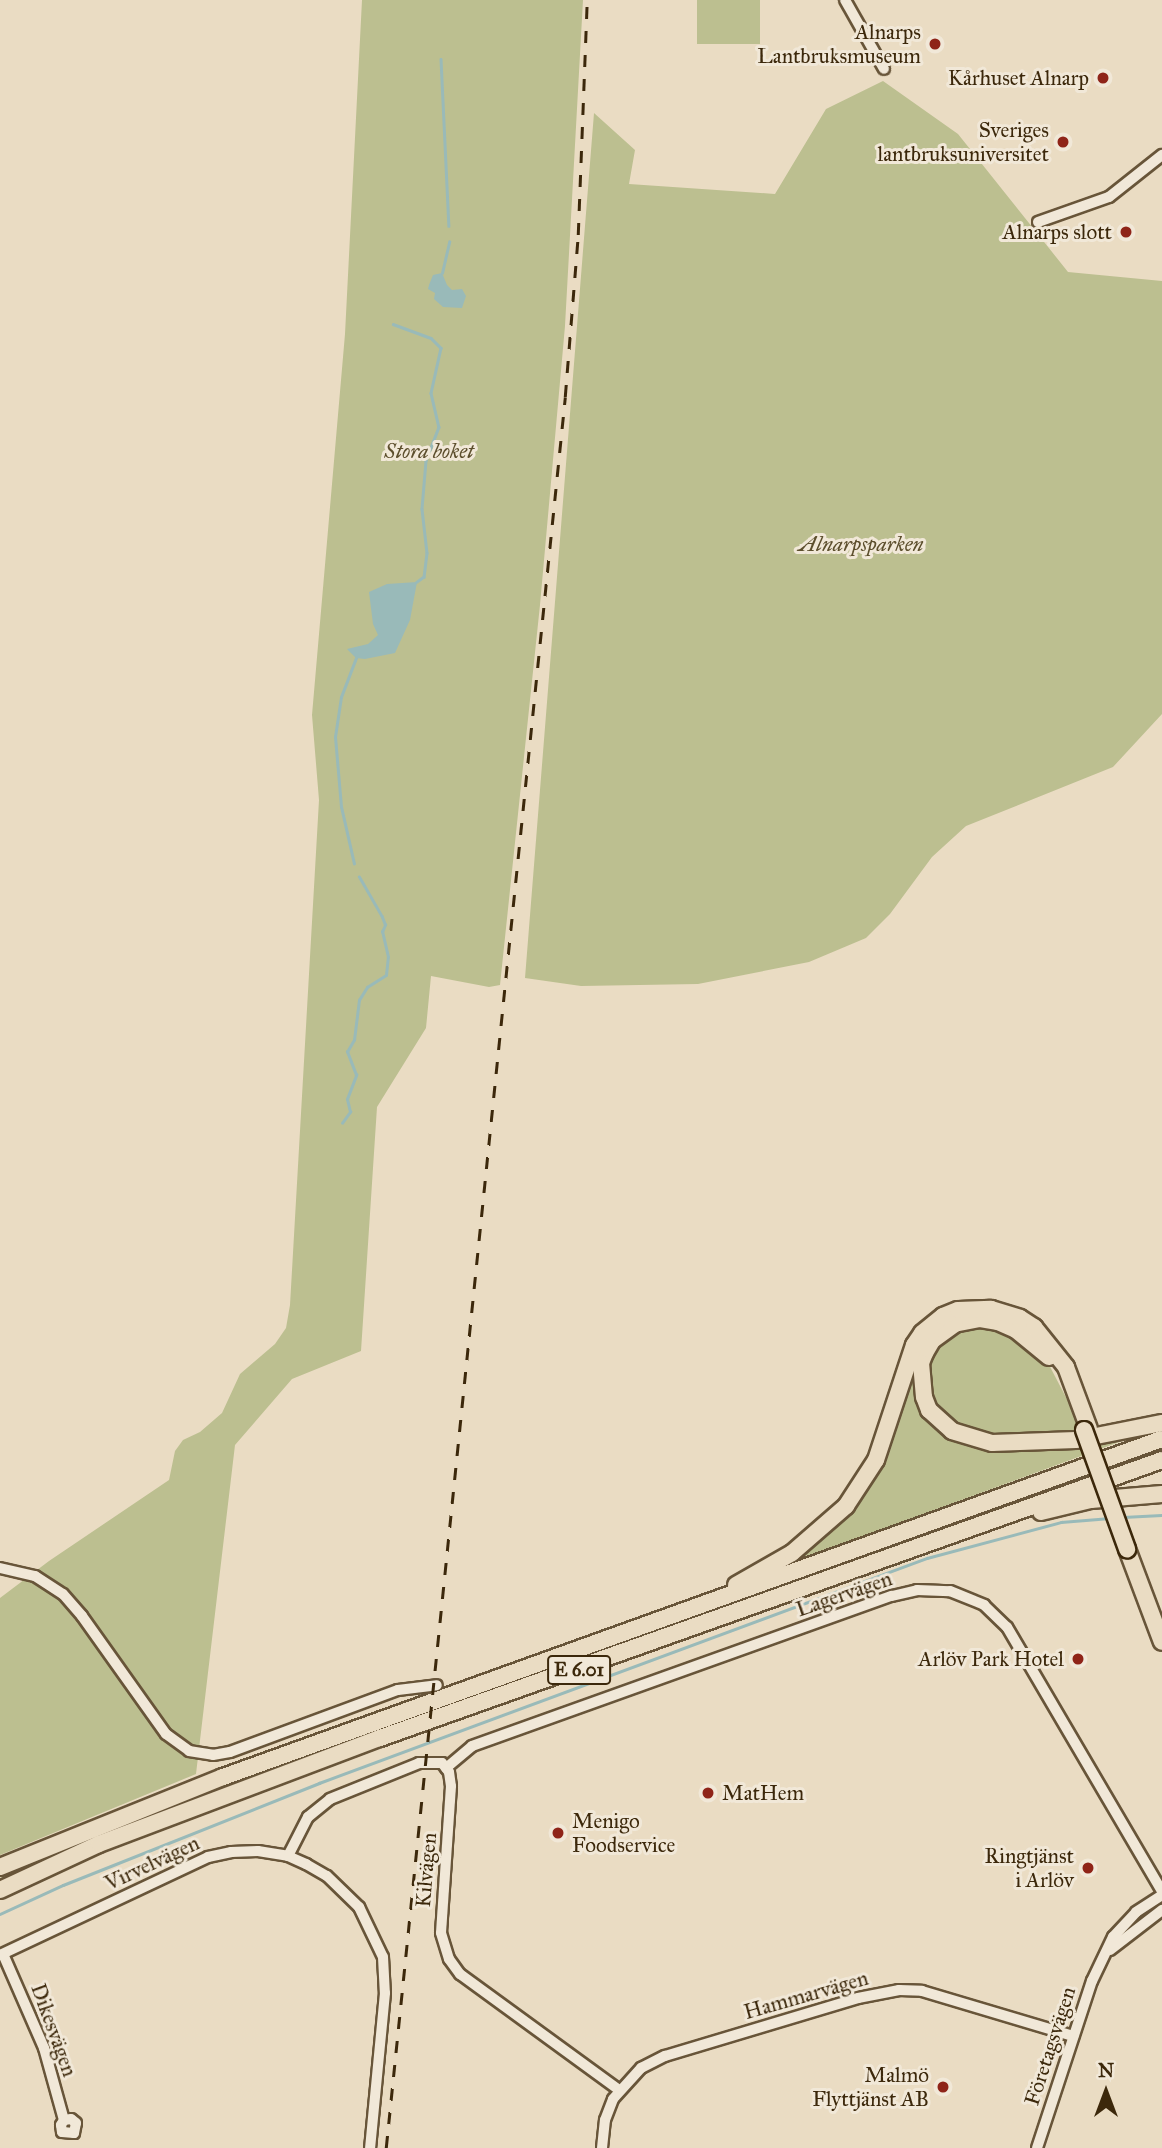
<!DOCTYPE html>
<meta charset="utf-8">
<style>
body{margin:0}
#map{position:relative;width:1162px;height:2148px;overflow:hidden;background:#eadcc3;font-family:"IM FELL Great Primer",serif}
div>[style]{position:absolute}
.green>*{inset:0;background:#bcbf90;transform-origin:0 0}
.water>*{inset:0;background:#99bab9}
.stream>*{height:2.5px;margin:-1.25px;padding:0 1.25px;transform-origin:1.25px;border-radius:1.25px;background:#99bab9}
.roads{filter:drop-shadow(2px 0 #685539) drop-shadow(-2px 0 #685539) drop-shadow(0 2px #685539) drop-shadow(0 -2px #685539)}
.minor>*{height:10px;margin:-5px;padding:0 5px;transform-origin:5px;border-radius:5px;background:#f1e8d8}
.highway>*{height:16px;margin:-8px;padding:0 8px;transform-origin:8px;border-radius:8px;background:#eadcc3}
.rail>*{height:2.5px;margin-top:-1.25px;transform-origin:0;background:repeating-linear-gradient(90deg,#3c280b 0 12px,transparent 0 24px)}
.bridges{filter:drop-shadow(2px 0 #3c280b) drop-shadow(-2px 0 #3c280b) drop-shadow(0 2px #3c280b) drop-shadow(0 -2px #3c280b)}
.highway-bridge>*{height:16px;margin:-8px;padding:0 8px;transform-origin:8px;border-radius:8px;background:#eadcc3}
.dots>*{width:19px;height:19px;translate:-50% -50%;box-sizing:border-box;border:4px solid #f1e8d8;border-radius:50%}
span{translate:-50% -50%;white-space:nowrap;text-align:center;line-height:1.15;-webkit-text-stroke:6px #f1e8d8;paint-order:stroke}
.shield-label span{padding:2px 5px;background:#f1e8d8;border:2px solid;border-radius:5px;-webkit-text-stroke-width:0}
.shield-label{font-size:19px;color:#3c280b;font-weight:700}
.poi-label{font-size:21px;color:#3c280b}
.right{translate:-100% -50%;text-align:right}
.left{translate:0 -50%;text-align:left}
.park-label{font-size:21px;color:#5c4e2c;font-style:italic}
.street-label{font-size:21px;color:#3c280b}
.north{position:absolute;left:1071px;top:2057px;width:70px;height:70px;-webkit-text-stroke:5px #f1e8d8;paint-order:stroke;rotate:0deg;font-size:19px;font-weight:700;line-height:28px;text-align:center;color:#3c280b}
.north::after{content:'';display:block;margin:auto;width:24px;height:32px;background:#3c280b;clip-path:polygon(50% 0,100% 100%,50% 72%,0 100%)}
</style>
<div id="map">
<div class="green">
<i style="clip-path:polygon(362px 0,583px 0,565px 326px,540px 605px,500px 985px,489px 987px,431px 976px,426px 1028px,377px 1107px,361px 1351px,292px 1379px,235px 1445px,196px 1774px,0 1855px,0 1598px,49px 1561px,169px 1480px,175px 1451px,183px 1440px,200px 1432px,222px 1413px,240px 1374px,275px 1344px,286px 1328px,290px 1305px,319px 800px,312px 715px,345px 334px)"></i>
<i style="left:697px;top:0;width:63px;height:44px"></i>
<i style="clip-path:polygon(883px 81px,958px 134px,1068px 272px,1162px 281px,1162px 714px,1113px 767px,966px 826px,932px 857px,890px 914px,866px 938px,809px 962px,698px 984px,581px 986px,525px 978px,594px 113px,635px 150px,629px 184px,775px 194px,826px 109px)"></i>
<i style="clip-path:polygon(983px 1326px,1000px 1329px,1047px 1361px,1070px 1405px,1081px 1435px,1008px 1439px,954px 1425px,939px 1411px,930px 1396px,927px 1375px,932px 1356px,954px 1332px)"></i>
<i style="clip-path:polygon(911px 1365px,915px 1368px,915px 1388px,921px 1407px,986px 1448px,1028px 1450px,1122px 1441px,790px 1563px,788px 1561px,820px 1540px,847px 1514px,869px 1486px,888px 1448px)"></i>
<i style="clip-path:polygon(1162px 1443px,1162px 1449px,812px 1577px,0 1884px,0 1878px,32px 1863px,204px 1794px)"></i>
</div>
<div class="water">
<i style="clip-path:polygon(442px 273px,447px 285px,452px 290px,462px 289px,466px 296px,462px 308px,443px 307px,434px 299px,435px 293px,428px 289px,429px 285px,433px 275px)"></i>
<i style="clip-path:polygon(417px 582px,410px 620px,395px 653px,365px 659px,356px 658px,347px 649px,368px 644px,378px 635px,373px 624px,369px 592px,387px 584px)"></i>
</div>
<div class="stream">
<i style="left:441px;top:59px;width:167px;rotate:87.3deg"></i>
<i style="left:442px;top:273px;width:32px;rotate:-77deg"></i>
<i style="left:393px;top:324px;width:40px;rotate:20.2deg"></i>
<i style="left:431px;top:338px;width:14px;rotate:45deg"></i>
<i style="left:441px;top:348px;width:46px;rotate:102.5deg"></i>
<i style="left:431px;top:393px;width:35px;rotate:77deg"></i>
<i style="left:439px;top:427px;width:36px;rotate:111deg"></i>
<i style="left:426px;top:461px;width:48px;rotate:94.8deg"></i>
<i style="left:422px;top:509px;width:44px;rotate:83.5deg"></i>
<i style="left:427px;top:553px;width:24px;rotate:97deg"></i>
<i style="left:424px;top:577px;width:9px;rotate:144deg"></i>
<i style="left:354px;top:864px;width:58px;rotate:-102.8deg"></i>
<i style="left:341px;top:807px;width:70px;rotate:-94.9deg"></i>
<i style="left:335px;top:737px;width:40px;rotate:-81.5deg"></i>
<i style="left:341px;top:697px;width:42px;rotate:-69deg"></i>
<i style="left:342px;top:1123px;width:14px;rotate:-54deg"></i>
<i style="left:350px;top:1112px;width:13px;rotate:-103deg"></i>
<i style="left:347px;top:1099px;width:26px;rotate:-69deg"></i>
<i style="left:356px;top:1075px;width:25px;rotate:-111deg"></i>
<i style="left:347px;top:1052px;width:14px;rotate:-60deg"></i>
<i style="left:354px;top:1040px;width:40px;rotate:-82.9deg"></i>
<i style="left:359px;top:1000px;width:15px;rotate:-58deg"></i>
<i style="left:367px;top:987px;width:22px;rotate:-32deg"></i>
<i style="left:386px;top:975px;width:18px;rotate:-84deg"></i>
<i style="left:388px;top:957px;width:26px;rotate:-103deg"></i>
<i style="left:382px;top:932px;width:8px;rotate:-67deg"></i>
<i style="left:385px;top:925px;width:9px;rotate:-111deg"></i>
<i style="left:382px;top:917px;width:46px;rotate:-119.9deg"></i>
<i style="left:1123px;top:1517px;width:39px;rotate:-3deg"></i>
<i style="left:0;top:1914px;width:69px;rotate:-24.7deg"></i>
<i style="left:63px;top:1885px;width:276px;rotate:-21.7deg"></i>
<i style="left:319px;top:1783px;width:648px;rotate:-20.31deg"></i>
<i style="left:927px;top:1558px;width:139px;rotate:-15deg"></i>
<i style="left:1061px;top:1522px;width:49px;rotate:-4.7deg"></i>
</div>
<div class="roads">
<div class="minor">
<i style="left:845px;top:0;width:79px;rotate:60.5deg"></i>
<i style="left:1038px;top:222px;width:75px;rotate:-19.4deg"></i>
<i style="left:1109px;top:197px;width:68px;rotate:-38.4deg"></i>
<i style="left:0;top:1568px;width:36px;rotate:13deg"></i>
<i style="left:35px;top:1576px;width:33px;rotate:33deg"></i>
<i style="left:63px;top:1594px;width:29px;rotate:49deg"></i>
<i style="left:82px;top:1616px;width:145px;rotate:54.6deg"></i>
<i style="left:166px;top:1734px;width:29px;rotate:36deg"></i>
<i style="left:189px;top:1751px;width:24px;rotate:9deg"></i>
<i style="left:213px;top:1755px;width:17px;rotate:-10deg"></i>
<i style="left:230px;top:1752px;width:179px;rotate:-20.3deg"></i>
<i style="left:398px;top:1690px;width:39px;rotate:-7deg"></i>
<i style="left:446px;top:1768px;width:34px;rotate:-40deg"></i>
<i style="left:472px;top:1746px;width:446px;rotate:-19.7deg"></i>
<i style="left:892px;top:1596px;width:26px;rotate:-13deg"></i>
<i style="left:917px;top:1590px;width:33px;rotate:2deg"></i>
<i style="left:950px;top:1591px;width:37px;rotate:22deg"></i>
<i style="left:984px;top:1605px;width:32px;rotate:44deg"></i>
<i style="left:1007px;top:1627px;width:306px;rotate:59.6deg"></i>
<i style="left:288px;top:1856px;width:44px;rotate:-62.9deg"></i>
<i style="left:308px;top:1817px;width:28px;rotate:-39deg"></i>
<i style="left:330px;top:1799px;width:96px;rotate:-22deg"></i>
<i style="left:419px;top:1763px;width:23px"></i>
<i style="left:442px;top:1763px;width:11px;rotate:52deg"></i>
<i style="left:449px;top:1772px;width:14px;rotate:82deg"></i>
<i style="left:451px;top:1786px;width:147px;rotate:93.9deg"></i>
<i style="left:441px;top:1933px;width:27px;rotate:73deg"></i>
<i style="left:449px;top:1959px;width:19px;rotate:54deg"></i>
<i style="left:460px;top:1974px;width:197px;rotate:36.1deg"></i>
<i style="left:1110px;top:1950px;width:66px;rotate:-37.6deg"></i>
<i style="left:3px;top:1954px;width:103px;rotate:66.4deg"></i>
<i style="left:44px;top:2048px;width:75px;rotate:74.5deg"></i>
<i style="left:64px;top:2120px;width:6px;rotate:121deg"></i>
<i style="left:61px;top:2125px;width:7px;rotate:82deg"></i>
<i style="left:62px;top:2132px;width:12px;rotate:5deg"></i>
<i style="left:74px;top:2133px;width:10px;rotate:-79deg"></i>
<i style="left:76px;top:2123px;width:6px;rotate:-141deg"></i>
<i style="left:71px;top:2119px;width:7px;rotate:172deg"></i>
<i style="left:0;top:1955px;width:230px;rotate:-25.2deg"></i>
<i style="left:208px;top:1857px;width:24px;rotate:-12deg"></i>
<i style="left:231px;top:1852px;width:27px;rotate:-2deg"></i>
<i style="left:258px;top:1851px;width:30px;rotate:9deg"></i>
<i style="left:288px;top:1856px;width:20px;rotate:24deg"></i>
<i style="left:306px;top:1864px;width:24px;rotate:30deg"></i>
<i style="left:327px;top:1876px;width:45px;rotate:44.1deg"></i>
<i style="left:359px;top:1907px;width:55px;rotate:64.4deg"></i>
<i style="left:383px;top:1957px;width:36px;rotate:87deg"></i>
<i style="left:385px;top:1993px;width:156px;rotate:95.5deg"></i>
<i style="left:602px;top:2148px;width:28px;rotate:-84deg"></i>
<i style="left:605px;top:2120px;width:22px;rotate:-69deg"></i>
<i style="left:613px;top:2099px;width:42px;rotate:-47.9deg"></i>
<i style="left:641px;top:2068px;width:27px;rotate:-27deg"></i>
<i style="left:665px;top:2056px;width:202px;rotate:-16.7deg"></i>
<i style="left:858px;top:1998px;width:42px;rotate:-11deg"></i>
<i style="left:899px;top:1990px;width:23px;rotate:2deg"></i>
<i style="left:922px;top:1991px;width:158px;rotate:16.6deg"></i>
<i style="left:1037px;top:2148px;width:176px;rotate:-71.8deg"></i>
<i style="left:1092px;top:1981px;width:49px;rotate:-64.5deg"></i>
<i style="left:1113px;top:1937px;width:34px;rotate:-47deg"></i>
<i style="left:1136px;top:1912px;width:31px;rotate:-33deg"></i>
</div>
<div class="highway">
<i style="left:1049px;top:1357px;width:43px;rotate:-140.7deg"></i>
<i style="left:1016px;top:1330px;width:20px;rotate:-156deg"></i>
<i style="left:998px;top:1322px;width:18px;rotate:-171deg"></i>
<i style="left:980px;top:1319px;width:25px;rotate:169deg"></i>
<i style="left:955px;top:1324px;width:29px;rotate:144deg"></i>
<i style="left:932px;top:1341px;width:14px;rotate:120deg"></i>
<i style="left:925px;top:1353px;width:11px;rotate:112deg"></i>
<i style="left:921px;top:1363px;width:34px;rotate:85deg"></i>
<i style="left:924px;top:1397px;width:14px;rotate:69deg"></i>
<i style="left:929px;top:1410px;width:31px;rotate:42deg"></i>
<i style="left:952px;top:1431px;width:42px;rotate:16.7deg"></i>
<i style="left:992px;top:1443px;width:84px;rotate:-2deg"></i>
<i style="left:1076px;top:1440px;width:88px;rotate:-11.2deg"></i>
<i style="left:1041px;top:1512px;width:51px;rotate:-13.5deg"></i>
<i style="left:1091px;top:1500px;width:71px;rotate:-4.8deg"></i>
<i style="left:1127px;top:1549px;width:99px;rotate:69.4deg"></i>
<i style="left:736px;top:1585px;width:64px;rotate:-29.7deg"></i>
<i style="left:792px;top:1553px;width:72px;rotate:-41deg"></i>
<i style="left:846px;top:1506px;width:55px;rotate:-56.9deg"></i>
<i style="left:876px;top:1460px;width:121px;rotate:-71.7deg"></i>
<i style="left:914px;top:1345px;width:14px;rotate:-56deg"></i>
<i style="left:922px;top:1333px;width:27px;rotate:-39deg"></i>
<i style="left:943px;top:1316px;width:16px;rotate:-22deg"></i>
<i style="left:958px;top:1310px;width:33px;rotate:-2deg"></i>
<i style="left:991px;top:1309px;width:30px;rotate:17deg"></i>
<i style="left:1020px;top:1318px;width:17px;rotate:33deg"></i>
<i style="left:1034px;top:1327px;width:51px;rotate:51.3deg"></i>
<i style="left:1066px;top:1367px;width:66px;rotate:69.6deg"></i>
<i style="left:0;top:1867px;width:240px;rotate:-22deg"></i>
<i style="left:223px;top:1777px;width:998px;rotate:-19.8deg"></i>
<i style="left:0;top:1890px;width:109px;rotate:-24.9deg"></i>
<i style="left:99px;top:1844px;width:300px;rotate:-20.7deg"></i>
<i style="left:380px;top:1738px;width:830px;rotate:-19.57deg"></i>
</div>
</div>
<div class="rail">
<i style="left:386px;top:2148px;width:1760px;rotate:-84.16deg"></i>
<i style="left:565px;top:397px;width:163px;rotate:-85.4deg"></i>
<i style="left:578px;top:235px;width:235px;rotate:-87.8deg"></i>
</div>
<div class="bridges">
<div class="highway-bridge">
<i style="left:1084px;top:1430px;width:127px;rotate:70.1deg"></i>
</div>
</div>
<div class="dots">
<i style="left:935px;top:44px;background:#8f2418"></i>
<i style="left:1103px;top:78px;background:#8f2418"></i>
<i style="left:1063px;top:142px;background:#8f2418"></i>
<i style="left:1126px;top:232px;background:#8f2418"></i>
<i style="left:1078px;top:1659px;background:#8f2418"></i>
<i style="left:708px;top:1793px;background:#8f2418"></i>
<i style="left:558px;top:1833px;background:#8f2418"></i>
<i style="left:1088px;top:1868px;background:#8f2418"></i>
<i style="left:943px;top:2087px;background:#8f2418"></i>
</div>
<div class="shield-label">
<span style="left:579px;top:1670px">E 6.01</span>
</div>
<div class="poi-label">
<span class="right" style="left:921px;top:44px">Alnarps<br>Lantbruksmuseum</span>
<span class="right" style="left:1089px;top:78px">Kårhuset Alnarp</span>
<span class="right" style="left:1049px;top:142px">Sveriges<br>lantbruksuniversitet</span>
<span class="right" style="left:1112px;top:232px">Alnarps slott</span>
<span class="right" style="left:1064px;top:1659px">Arlöv Park Hotel</span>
<span class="left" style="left:722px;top:1793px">MatHem</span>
<span class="left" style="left:572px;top:1833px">Menigo<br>Foodservice</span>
<span class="right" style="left:1074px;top:1868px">Ringtjänst<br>i Arlöv</span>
<span class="right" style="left:929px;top:2087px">Malmö<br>Flyttjänst AB</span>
</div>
<div class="park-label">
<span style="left:429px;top:451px">Stora boket</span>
<span style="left:861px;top:544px">Alnarpsparken</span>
</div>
<div class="street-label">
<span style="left:844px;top:1594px;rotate:-19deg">Lagervägen</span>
<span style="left:152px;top:1863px;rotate:-25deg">Virvelvägen</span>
<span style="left:426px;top:1870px;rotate:-85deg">Kilvägen</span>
<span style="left:806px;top:1995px;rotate:-16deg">Hammarvägen</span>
<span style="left:54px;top:2030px;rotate:70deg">Dikesvägen</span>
<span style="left:1050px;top:2046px;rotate:-72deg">Företagsvägen</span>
</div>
<div class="north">N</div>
</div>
